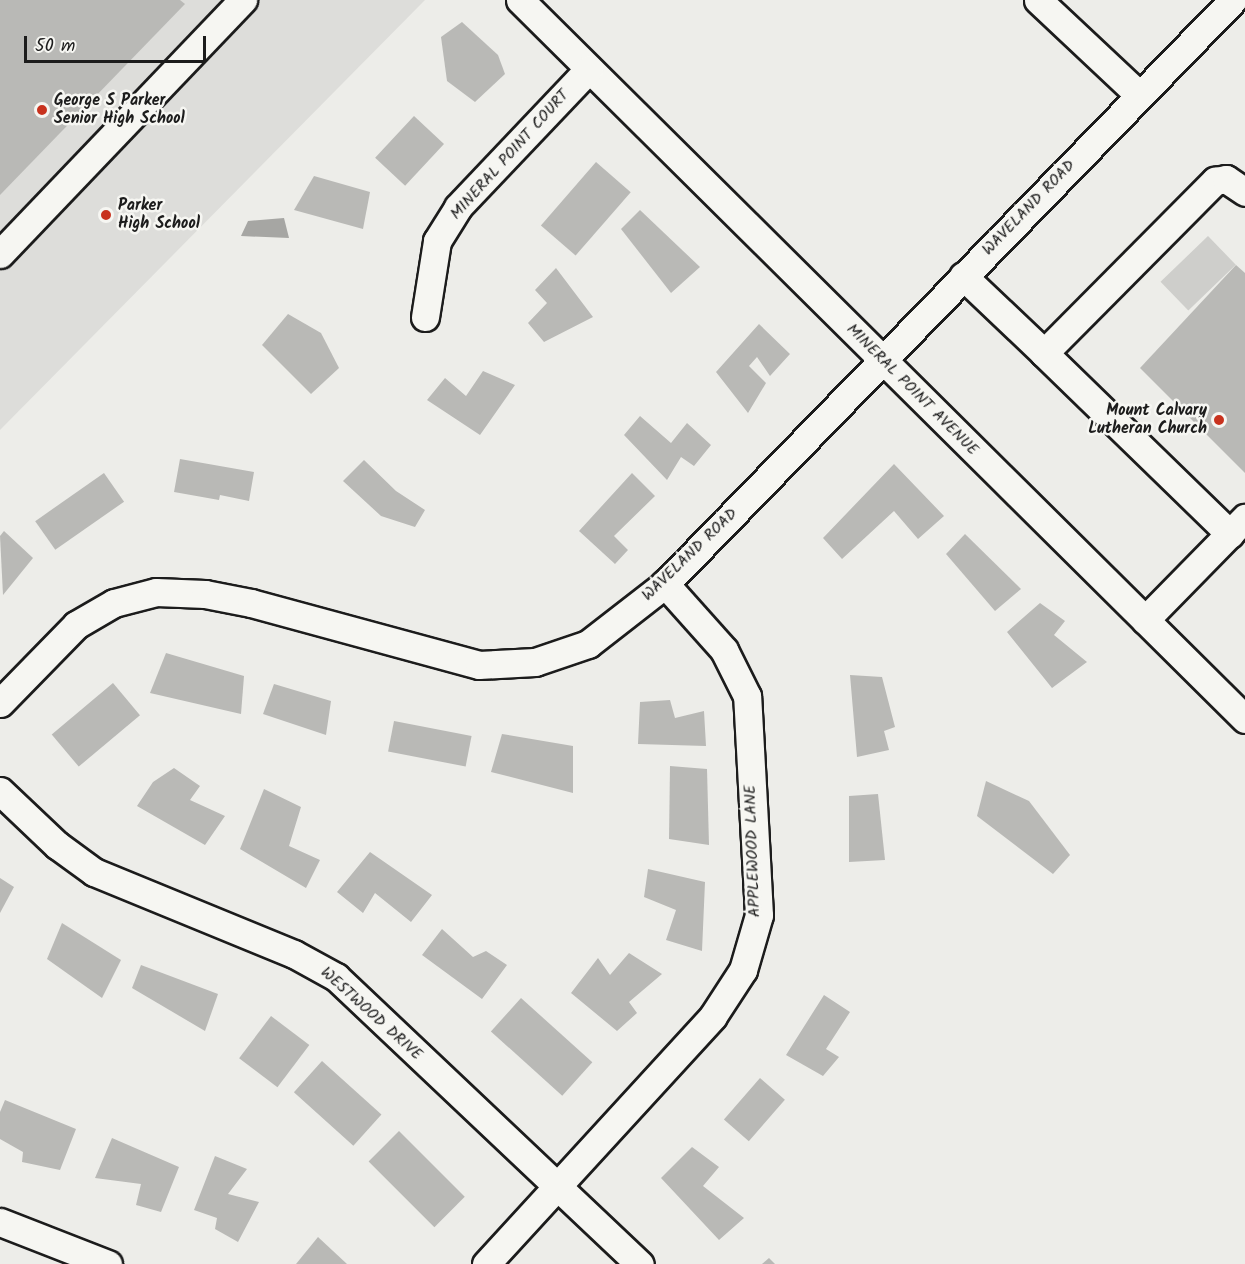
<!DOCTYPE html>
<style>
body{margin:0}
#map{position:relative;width:1245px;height:1264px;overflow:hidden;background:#edede9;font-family:Kalam,sans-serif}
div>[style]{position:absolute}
.built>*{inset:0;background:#ddddda}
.green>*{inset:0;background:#cececb;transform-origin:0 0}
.water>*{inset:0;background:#a6a6a3}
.building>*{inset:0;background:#b9b9b6;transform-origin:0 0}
.roads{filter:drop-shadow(2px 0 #1c1c1c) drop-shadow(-2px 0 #1c1c1c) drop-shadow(0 2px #1c1c1c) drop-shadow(0 -2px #1c1c1c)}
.minor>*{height:27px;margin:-13.5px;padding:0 13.5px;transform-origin:13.5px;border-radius:13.5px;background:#f6f6f2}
.dots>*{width:16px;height:16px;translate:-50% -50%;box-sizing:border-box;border:3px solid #f6f6f2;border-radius:50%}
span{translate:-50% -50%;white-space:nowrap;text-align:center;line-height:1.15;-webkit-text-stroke:5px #f6f6f2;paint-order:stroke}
.poi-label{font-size:16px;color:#1c1c1c;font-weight:700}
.left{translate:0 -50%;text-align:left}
.right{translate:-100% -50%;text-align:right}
.street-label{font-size:16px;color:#1c1c1c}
.scale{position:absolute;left:24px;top:36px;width:182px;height:27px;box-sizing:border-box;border:3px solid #1c1c1c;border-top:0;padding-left:8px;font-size:18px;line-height:21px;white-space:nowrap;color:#1c1c1c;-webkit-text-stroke:4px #f6f6f2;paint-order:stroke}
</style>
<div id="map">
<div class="built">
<i style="clip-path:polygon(0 0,425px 0,0 430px)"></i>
</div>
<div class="green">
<i style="left:1208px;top:236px;width:40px;height:66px;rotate:46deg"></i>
</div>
<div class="water">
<i style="clip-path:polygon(284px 218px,289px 238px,241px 236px,248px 221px)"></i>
</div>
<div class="building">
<i style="clip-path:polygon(0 0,180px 0,185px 4px,0 195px)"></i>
<i style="clip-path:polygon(462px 22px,498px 55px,505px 74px,475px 102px,447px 81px,441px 37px)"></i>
<i style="left:414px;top:116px;width:41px;height:57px;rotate:43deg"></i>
<i style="left:596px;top:162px;width:46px;height:84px;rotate:41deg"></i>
<i style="clip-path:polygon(314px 176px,370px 192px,363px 229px,294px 210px)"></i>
<i style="clip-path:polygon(640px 210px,700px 267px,671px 293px,621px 229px)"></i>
<i style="clip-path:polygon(1236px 265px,1245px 273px,1245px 473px,1140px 368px)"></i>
<i style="clip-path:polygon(556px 268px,593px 317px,544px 342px,528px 323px,547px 303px,535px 290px)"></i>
<i style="clip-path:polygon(288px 314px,321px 333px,339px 368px,311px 394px,262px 345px)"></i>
<i style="clip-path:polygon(759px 324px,790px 354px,770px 376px,757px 357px,749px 366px,766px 383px,748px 413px,716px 372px)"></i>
<i style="clip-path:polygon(483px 371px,515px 385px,480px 435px,427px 400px,445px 378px,466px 396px)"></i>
<i style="clip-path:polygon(640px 416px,671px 443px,687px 423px,711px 445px,694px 466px,681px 457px,667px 480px,624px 435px)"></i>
<i style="clip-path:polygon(180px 459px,254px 472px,249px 501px,220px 495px,219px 500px,174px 492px)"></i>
<i style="clip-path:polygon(364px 460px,396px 491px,425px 510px,415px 527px,381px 516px,343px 481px)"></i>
<i style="clip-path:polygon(894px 464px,944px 516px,918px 539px,894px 511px,842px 559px,823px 538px)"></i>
<i style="left:104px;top:473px;width:35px;height:84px;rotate:55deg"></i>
<i style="clip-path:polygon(632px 473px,655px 496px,614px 536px,628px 550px,615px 564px,579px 531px)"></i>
<i style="clip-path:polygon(4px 531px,33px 558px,3px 595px,0 536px)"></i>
<i style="clip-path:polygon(965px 534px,1021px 589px,995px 611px,946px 554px)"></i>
<i style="clip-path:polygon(1040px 603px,1065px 621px,1054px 635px,1087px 662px,1052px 688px,1007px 632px)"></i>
<i style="clip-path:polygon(166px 653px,244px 676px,241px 714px,150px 693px)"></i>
<i style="clip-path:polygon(850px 675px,882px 677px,895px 727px,884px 731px,889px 750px,857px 757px)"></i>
<i style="left:113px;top:683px;width:42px;height:80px;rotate:50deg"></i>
<i style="clip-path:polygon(274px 684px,331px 701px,326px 735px,263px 714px)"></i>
<i style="clip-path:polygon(670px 700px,675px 718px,704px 711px,706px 746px,638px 744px,640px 702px)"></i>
<i style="left:394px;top:721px;width:79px;height:31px;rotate:11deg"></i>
<i style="clip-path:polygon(502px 734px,573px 746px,573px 793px,491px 772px)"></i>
<i style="clip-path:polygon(670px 766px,707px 769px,709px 845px,669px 839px)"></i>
<i style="clip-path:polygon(174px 768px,200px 786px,190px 800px,225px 816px,205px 845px,137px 806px,153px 782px)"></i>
<i style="clip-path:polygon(986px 781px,1029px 801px,1070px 855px,1053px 874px,977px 816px)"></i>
<i style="clip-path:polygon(264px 789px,301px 807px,289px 846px,320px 860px,306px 888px,240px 849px)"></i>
<i style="clip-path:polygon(878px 794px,885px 860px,849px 862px,849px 796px)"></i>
<i style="clip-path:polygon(370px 852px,432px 895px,411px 922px,375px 893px,363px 913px,337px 892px)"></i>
<i style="clip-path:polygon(648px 869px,705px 882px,702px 951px,666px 940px,676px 910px,644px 897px)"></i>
<i style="clip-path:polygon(0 878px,14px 887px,0 913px)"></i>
<i style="clip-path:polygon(62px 923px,121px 960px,102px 998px,47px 959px)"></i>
<i style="clip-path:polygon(442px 929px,473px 957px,486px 951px,507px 965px,482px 999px,422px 955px)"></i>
<i style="clip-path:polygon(629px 953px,662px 974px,629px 1002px,637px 1013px,617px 1031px,571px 993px,598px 958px,610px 975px)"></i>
<i style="clip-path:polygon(141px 965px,218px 994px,205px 1031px,132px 988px)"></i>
<i style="clip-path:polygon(824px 995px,850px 1012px,826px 1049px,839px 1057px,823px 1076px,786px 1055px)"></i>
<i style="left:521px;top:998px;width:96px;height:45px;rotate:42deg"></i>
<i style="left:271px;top:1016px;width:48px;height:53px;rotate:37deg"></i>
<i style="left:322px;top:1061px;width:80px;height:42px;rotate:42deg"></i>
<i style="left:760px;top:1078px;width:33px;height:55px;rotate:41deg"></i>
<i style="clip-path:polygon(5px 1100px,76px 1129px,60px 1170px,22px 1162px,23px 1152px,0 1139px,0 1112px)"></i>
<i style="left:399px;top:1131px;width:93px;height:43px;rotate:45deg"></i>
<i style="clip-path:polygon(112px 1138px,179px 1167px,161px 1212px,136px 1205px,141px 1184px,95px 1178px)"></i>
<i style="clip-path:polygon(692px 1147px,719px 1167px,703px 1186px,744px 1218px,719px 1240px,661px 1178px)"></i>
<i style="clip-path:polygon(215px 1156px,247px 1169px,228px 1194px,259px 1202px,238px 1242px,215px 1229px,217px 1218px,194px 1210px)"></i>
<i style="clip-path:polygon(318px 1237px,347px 1264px,296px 1264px)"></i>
<i style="clip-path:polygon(769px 1258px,775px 1264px,762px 1264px)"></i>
</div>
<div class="roads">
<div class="minor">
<i style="left:520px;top:0;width:1021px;rotate:44.76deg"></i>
<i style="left:1038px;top:0;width:139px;rotate:43.2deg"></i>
<i style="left:0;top:254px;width:352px;rotate:-46.3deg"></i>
<i style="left:963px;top:276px;width:112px;rotate:43.5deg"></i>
<i style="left:425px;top:317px;width:77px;rotate:-81deg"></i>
<i style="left:437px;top:241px;width:40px;rotate:-58deg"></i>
<i style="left:458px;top:207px;width:190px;rotate:-46.5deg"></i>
<i style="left:1230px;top:534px;width:260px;rotate:-135.8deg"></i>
<i style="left:1044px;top:353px;width:243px;rotate:-45.2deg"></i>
<i style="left:1215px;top:181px;width:11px;rotate:-10deg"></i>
<i style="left:1226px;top:179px;width:23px;rotate:34deg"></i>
<i style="left:1145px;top:620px;width:143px;rotate:-45.6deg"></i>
<i style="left:0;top:703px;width:109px;rotate:-45.7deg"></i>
<i style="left:76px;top:625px;width:44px;rotate:-30.1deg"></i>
<i style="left:114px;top:603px;width:43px;rotate:-14.7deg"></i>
<i style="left:156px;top:592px;width:49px;rotate:2.3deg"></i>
<i style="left:205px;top:594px;width:47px;rotate:11.1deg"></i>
<i style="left:251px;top:603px;width:236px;rotate:15.2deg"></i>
<i style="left:479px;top:665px;width:56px;rotate:-3.1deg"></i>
<i style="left:535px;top:662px;width:56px;rotate:-18.8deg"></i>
<i style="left:588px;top:644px;width:98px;rotate:-37.9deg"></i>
<i style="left:665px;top:584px;width:815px;rotate:-45.8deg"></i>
<i style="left:0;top:791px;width:79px;rotate:43.5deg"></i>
<i style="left:57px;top:845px;width:46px;rotate:36.1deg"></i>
<i style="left:94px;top:872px;width:216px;rotate:22.3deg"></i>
<i style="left:294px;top:954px;width:48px;rotate:28.7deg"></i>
<i style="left:336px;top:977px;width:418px;rotate:43.4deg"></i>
<i style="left:0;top:1222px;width:116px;rotate:21.3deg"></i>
<i style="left:486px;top:1264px;width:336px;rotate:-47.5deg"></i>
<i style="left:713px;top:1016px;width:55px;rotate:-56.9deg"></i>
<i style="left:743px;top:970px;width:57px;rotate:-73.8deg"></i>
<i style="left:759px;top:915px;width:219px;rotate:-93.1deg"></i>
<i style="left:747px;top:696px;width:51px;rotate:-116.6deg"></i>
<i style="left:724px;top:650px;width:89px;rotate:-131.8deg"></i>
</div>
</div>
<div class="dots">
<i style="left:42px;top:110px;background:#c8321e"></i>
<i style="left:106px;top:215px;background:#c8321e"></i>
<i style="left:1219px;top:420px;background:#c8321e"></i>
</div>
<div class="poi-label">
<span class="left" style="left:54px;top:110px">George S Parker<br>Senior High School</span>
<span class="left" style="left:118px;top:215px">Parker<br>High School</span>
<span class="right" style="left:1207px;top:420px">Mount Calvary<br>Lutheran Church</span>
</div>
<div class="street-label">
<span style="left:510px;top:155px;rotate:-48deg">MINERAL POINT COURT</span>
<span style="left:1029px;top:208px;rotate:-46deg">WAVELAND ROAD</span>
<span style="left:912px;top:390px;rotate:45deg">MINERAL POINT AVENUE</span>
<span style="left:690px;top:555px;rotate:-44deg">WAVELAND ROAD</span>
<span style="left:753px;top:851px;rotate:-92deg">APPLEWOOD LANE</span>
<span style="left:371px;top:1014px;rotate:42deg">WESTWOOD DRIVE</span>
</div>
<div class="scale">50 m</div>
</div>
